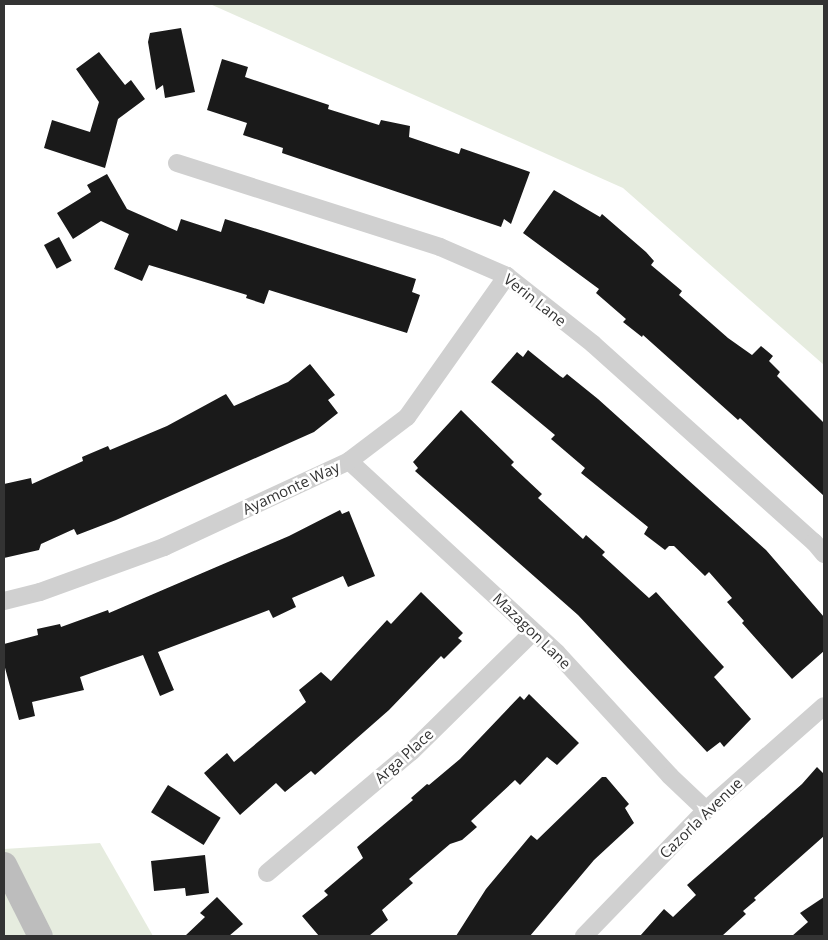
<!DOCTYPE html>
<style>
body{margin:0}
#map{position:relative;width:828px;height:940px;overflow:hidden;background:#fff;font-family:"Open Sans",sans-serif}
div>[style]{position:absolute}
.green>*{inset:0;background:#e6ecdf}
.building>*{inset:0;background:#1a1a1a;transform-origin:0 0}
.street>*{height:18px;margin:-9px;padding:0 9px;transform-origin:9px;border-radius:9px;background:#d0d0d0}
.secondary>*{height:25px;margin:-12.5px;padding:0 12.5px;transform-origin:12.5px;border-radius:12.5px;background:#bdbdbd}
span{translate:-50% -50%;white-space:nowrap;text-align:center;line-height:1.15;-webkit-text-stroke:5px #fff;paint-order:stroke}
.street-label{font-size:15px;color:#333}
.frame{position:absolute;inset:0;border:5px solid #333;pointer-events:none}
</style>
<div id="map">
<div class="green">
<i style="clip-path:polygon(210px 4px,824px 4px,824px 365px,623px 188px)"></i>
<i style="clip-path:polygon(100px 843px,153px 936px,4px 936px,4px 849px)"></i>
</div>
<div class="building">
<i style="clip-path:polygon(181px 28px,195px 92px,165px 98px,163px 85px,156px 90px,148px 42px,150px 33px)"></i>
<i style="clip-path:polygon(99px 52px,125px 85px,131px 80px,145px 99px,118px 119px,105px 168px,44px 148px,52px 120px,90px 132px,99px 102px,76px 69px)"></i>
<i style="clip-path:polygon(222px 59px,248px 67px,245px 77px,329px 105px,328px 109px,379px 125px,381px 120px,410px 126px,409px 137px,459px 154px,461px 148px,530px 172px,511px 224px,504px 219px,501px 227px,282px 153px,283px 148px,243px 135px,247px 123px,207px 110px)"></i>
<i style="clip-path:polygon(107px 174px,127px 209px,177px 231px,181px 219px,221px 232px,225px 219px,416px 279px,412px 292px,420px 295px,407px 333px,269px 290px,264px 304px,246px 298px,247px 295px,149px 265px,142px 281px,114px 269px,129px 234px,101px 221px,73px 239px,57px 213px,91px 192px,87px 185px)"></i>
<i style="clip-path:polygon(554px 190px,600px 217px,602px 214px,646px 252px,654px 261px,651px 265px,682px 291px,679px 295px,728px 338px,752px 355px,761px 346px,773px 356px,769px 361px,780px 372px,777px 376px,824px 423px,824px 496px,740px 418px,738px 420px,643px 335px,642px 337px,623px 322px,626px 319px,596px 293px,599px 289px,523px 233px)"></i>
<i style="left:59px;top:237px;width:27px;height:17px;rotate:62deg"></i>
<i style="clip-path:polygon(528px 350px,560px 376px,563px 378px,567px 374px,598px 399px,766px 550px,824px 617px,824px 651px,792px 679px,742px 623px,744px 621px,727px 602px,732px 598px,709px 572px,705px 576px,674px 546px,669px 546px,665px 550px,644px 534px,648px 527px,581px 473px,585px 468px,551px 439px,555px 435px,491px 382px,517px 352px,523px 357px)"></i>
<i style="clip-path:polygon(310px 364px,335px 395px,328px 400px,338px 413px,314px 432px,116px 520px,77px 535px,74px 529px,41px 544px,39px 550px,4px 558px,4px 484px,31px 478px,32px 484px,83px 461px,82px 457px,108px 446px,110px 450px,167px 426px,226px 394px,234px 406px,288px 382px)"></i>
<i style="clip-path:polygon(461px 410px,514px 462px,511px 465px,542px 494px,538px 498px,583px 539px,586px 535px,605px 552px,602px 555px,649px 598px,656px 592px,724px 667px,714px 677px,751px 719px,724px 747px,720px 742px,707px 752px,578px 615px,415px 471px,418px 468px,413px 462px)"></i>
<i style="clip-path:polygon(340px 510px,342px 514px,349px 511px,375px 576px,348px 587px,343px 576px,292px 598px,296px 607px,273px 618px,269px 610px,158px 652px,174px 690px,160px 696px,143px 655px,80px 677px,84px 690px,32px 702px,35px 716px,19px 720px,4px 664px,4px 644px,38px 635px,37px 629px,60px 624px,61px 627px,108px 610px,109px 613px,289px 536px)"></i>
<i style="clip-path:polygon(421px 592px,463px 633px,458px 638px,462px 641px,444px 659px,441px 656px,389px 710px,315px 775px,311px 771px,285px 792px,276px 783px,240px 815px,204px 773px,227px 753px,234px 762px,306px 702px,299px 690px,321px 672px,331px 681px,387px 620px,391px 624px)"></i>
<i style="clip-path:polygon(529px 694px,579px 743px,557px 765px,547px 757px,520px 785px,515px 780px,471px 821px,477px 827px,462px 840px,450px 844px,409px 879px,413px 883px,382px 910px,388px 920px,369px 936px,319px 936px,302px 916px,328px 895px,324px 891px,363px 858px,357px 847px,413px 800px,411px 798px,427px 784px,429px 785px,460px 759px,520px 696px,524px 700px)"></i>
<i style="clip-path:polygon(817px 767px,824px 774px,824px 836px,754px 898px,756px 900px,743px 911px,746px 914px,722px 936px,640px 936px,664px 909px,673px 917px,696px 895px,687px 885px,802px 784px)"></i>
<i style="clip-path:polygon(602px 777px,606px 777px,629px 804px,625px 808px,634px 823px,594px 860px,530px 936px,456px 936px,486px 889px,531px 835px,537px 840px)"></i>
<i style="left:168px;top:785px;width:62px;height:32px;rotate:32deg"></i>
<i style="clip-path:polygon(205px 855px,209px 893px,186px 896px,185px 888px,154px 891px,151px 861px)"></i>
<i style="clip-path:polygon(217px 897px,243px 924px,229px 936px,185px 936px,205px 917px,200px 913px)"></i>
<i style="clip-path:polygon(824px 897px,824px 936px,792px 936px,808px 922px,800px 913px)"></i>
</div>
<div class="street">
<i style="left:177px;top:163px;width:276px;rotate:17.7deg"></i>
<i style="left:440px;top:247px;width:73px;rotate:23.4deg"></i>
<i style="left:507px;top:276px;width:110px;rotate:38.3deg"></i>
<i style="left:593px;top:344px;width:297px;rotate:41.9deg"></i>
<i style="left:814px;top:542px;width:16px;rotate:50deg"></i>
<i style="left:349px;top:461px;width:283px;rotate:42.7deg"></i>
<i style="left:557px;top:653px;width:167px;rotate:47.4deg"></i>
<i style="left:670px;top:776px;width:50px;rotate:43.4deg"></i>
<i style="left:4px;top:601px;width:37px;rotate:-14deg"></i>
<i style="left:40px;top:592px;width:132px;rotate:-19.9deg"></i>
<i style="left:164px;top:547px;width:204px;rotate:-24.9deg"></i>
<i style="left:349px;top:461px;width:73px;rotate:-37.2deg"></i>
<i style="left:407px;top:417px;width:173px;rotate:-54.7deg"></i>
<i style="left:267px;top:873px;width:189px;rotate:-40.1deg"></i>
<i style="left:412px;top:751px;width:170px;rotate:-44.5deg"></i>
<i style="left:584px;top:936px;width:175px;rotate:-45.9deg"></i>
<i style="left:706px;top:810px;width:157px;rotate:-41.4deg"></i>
</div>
<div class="secondary">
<i style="left:4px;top:864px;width:80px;rotate:63.4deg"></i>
</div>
<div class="street-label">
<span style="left:535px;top:300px;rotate:38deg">Verin Lane</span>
<span style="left:291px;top:488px;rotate:-25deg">Ayamonte Way</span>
<span style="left:532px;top:631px;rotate:44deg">Mazagon Lane</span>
<span style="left:404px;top:756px;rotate:-42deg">Arga Place</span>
<span style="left:701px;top:818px;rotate:-44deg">Cazorla Avenue</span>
</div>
<div class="frame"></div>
</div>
